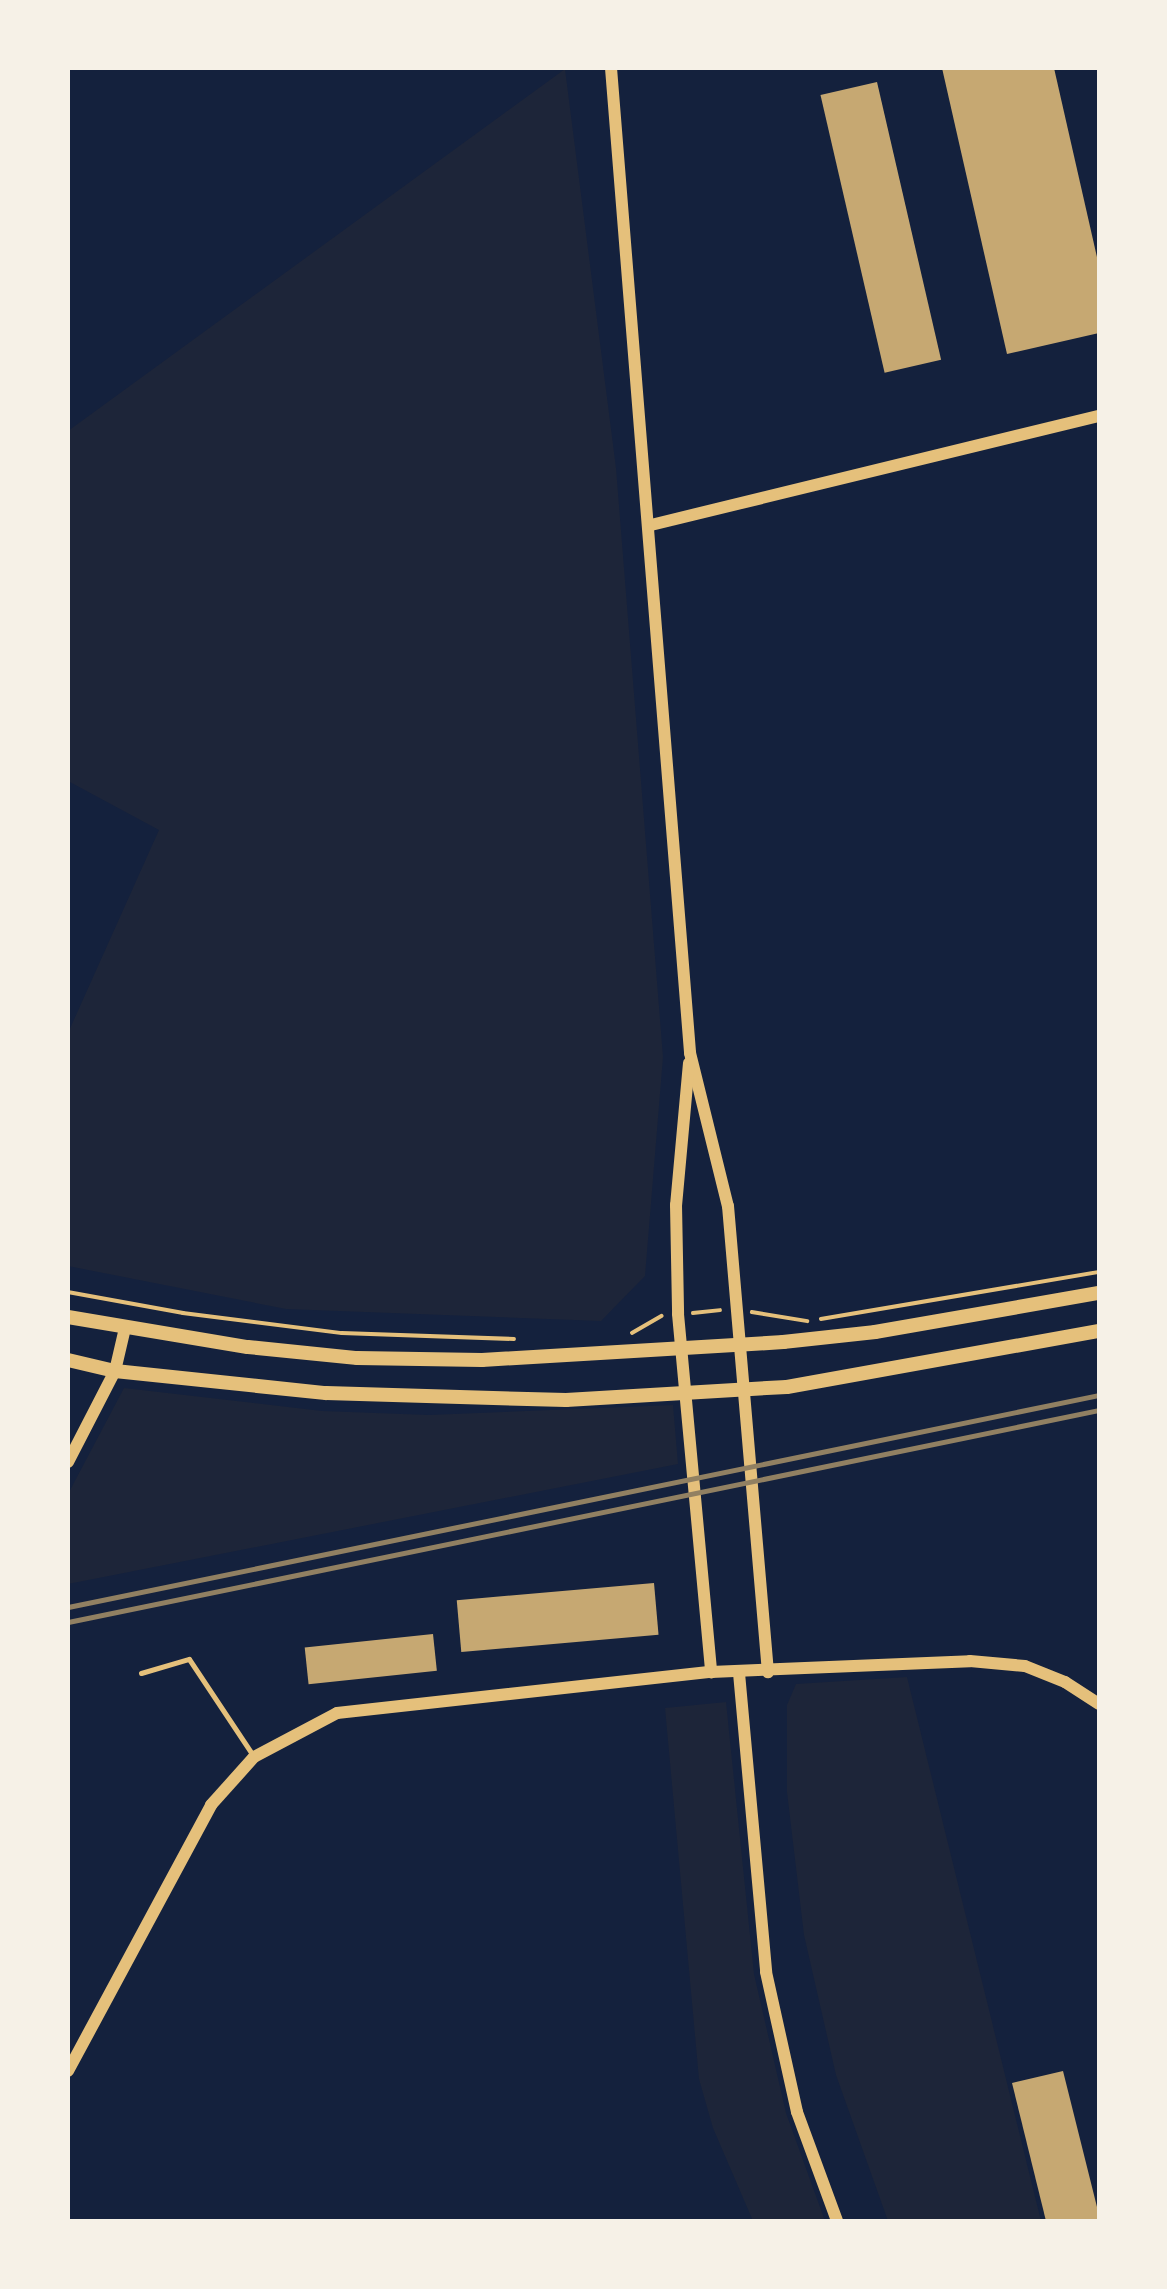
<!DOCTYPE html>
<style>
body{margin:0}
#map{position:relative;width:1167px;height:2289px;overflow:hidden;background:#14213d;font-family:Figtree,sans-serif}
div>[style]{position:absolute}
.green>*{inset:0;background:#1d2539}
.building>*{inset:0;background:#c6a872;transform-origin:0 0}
.path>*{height:3.5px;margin:-1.75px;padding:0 1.75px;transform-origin:1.75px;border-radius:1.75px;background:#e5c07b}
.service>*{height:5px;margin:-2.5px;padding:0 2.5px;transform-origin:2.5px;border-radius:2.5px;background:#e5c07b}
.tertiary>*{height:12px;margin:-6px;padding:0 6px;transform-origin:6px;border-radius:6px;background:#e5c07b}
.secondary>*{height:14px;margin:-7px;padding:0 7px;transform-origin:7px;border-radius:7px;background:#e5c07b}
.rail>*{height:5px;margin:-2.5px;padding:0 2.5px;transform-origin:2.5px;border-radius:2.5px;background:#918062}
span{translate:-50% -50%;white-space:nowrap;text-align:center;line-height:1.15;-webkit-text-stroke:5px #f6f1e7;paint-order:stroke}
.frame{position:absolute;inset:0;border:70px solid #f6f1e7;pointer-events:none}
</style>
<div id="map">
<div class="green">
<i style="clip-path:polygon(565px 69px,616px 468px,663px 1057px,645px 1276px,601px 1321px,286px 1309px,68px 1266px,68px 1033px,159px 830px,68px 781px,68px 431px)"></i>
<i style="clip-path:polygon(124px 1388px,322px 1411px,429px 1415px,673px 1405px,678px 1464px,68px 1584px,68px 1494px)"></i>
<i style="clip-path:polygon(907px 1677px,1041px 2221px,888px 2221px,836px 2075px,804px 1935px,787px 1792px,787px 1705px,796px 1684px)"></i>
<i style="clip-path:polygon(726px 1702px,754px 1974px,786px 2113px,825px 2221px,753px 2221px,713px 2128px,699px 2079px,665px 1708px)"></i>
</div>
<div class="building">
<i style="clip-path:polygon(942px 68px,1054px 68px,1099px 266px,1099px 333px,1007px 354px)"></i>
<i style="left:877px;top:82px;width:285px;height:58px;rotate:77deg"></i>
<i style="left:654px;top:1583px;width:52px;height:198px;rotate:85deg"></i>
<i style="left:433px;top:1634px;width:37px;height:129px;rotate:84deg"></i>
<i style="clip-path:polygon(1063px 2071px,1099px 2215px,1099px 2221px,1046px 2221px,1012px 2083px)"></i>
</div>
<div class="path">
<i style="left:68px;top:1292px;width:117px;rotate:10.3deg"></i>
<i style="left:183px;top:1313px;width:160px;rotate:7.2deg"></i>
<i style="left:342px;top:1333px;width:172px;rotate:2deg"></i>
<i style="left:752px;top:1312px;width:56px;rotate:9.3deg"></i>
<i style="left:693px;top:1313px;width:27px;rotate:-6deg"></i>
<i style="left:821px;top:1319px;width:282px;rotate:-9.6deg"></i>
<i style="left:632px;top:1333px;width:34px;rotate:-30deg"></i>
</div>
<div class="service">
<i style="left:141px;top:1673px;width:50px;rotate:-16.3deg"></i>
<i style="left:189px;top:1659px;width:118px;rotate:56.4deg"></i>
</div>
<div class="tertiary">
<i style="left:611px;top:68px;width:988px;rotate:85.41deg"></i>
<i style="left:690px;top:1053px;width:158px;rotate:76.1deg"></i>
<i style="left:728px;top:1206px;width:468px;rotate:85.1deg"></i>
<i style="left:651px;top:525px;width:461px;rotate:-13.7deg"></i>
<i style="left:689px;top:1063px;width:143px;rotate:95.2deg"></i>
<i style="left:676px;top:1205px;width:109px;rotate:88.9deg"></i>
<i style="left:678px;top:1314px;width:360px;rotate:84.7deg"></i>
<i style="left:68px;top:1462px;width:102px;rotate:-62.7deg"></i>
<i style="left:115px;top:1371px;width:44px;rotate:-76.9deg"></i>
<i style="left:739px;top:1673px;width:300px;rotate:84.8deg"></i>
<i style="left:766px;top:1972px;width:143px;rotate:77.5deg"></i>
<i style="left:797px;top:2112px;width:116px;rotate:69.8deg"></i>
<i style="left:68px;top:2071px;width:302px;rotate:-61.7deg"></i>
<i style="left:211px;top:1805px;width:64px;rotate:-48.1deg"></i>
<i style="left:254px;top:1757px;width:94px;rotate:-27.9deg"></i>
<i style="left:337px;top:1713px;width:376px;rotate:-6.3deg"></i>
<i style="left:711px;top:1672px;width:259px;rotate:-2.4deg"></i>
<i style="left:970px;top:1661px;width:55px;rotate:5.2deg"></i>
<i style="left:1025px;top:1666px;width:43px;rotate:21.8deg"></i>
<i style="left:1065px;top:1682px;width:40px;rotate:32.9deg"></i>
</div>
<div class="secondary">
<i style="left:68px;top:1317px;width:182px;rotate:9.5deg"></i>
<i style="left:248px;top:1347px;width:110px;rotate:5.8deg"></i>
<i style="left:357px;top:1358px;width:125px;rotate:0.9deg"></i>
<i style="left:482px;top:1360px;width:302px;rotate:-3.4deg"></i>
<i style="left:783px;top:1342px;width:93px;rotate:-6.2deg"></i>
<i style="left:875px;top:1332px;width:227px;rotate:-9.9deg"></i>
<i style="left:68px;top:1360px;width:48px;rotate:13.2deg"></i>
<i style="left:115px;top:1371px;width:212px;rotate:6deg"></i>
<i style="left:326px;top:1393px;width:240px;rotate:1.7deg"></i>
<i style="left:566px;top:1400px;width:221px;rotate:-3.4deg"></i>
<i style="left:787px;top:1387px;width:317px;rotate:-10.2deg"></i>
</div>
<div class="rail">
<i style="left:68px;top:1607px;width:1053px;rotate:-11.62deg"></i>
<i style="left:68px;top:1622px;width:1053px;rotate:-11.62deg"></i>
</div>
<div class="frame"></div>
</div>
